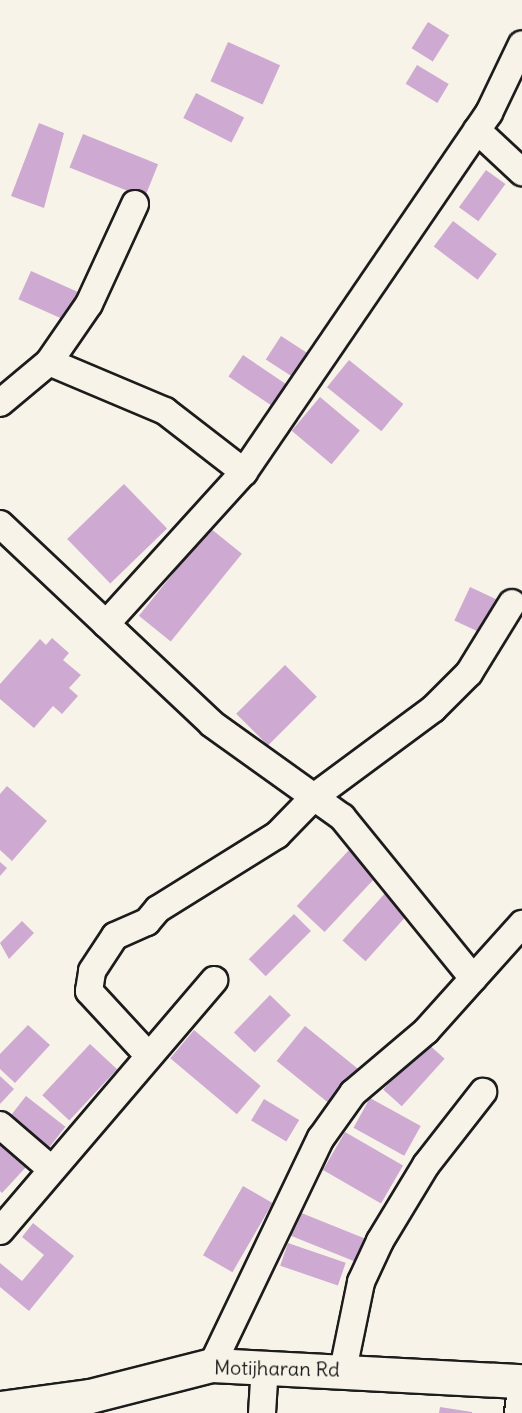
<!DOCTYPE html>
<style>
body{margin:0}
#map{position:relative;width:522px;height:1413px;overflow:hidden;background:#f7f3e8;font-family:Delius,sans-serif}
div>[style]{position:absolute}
.building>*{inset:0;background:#ceaad3;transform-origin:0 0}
.roads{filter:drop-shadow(2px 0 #1c1c1c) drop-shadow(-2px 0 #1c1c1c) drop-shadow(0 2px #1c1c1c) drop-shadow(0 -2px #1c1c1c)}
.street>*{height:26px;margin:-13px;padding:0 13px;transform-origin:13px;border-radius:13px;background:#f7f3e8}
.secondary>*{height:33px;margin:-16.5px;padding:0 16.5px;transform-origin:16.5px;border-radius:16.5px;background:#f7f3e8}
span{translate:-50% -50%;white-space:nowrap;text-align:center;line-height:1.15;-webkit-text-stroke:4.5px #f7f3e8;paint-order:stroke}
.street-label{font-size:20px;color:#1c1c1c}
</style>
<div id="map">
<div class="building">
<i style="left:428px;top:22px;width:25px;height:31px;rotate:32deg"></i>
<i style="left:228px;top:42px;width:57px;height:43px;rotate:24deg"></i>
<i style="left:417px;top:65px;width:37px;height:22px;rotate:31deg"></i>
<i style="left:196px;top:93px;width:54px;height:28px;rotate:27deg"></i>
<i style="clip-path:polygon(39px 123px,64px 133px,44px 208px,11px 196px)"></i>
<i style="left:83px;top:134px;width:81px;height:36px;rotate:22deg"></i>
<i style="left:486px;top:170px;width:24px;height:46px;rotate:36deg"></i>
<i style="left:453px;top:221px;width:55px;height:32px;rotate:37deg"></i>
<i style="left:31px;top:271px;width:52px;height:31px;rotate:24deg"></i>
<i style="left:281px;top:336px;width:35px;height:28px;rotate:33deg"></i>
<i style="left:243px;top:355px;width:58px;height:26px;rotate:34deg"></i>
<i style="left:349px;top:360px;width:70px;height:35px;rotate:39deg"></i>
<i style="left:320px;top:397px;width:52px;height:44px;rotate:40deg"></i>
<i style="left:124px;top:484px;width:62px;height:79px;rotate:46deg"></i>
<i style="left:210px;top:528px;width:41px;height:113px;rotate:39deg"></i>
<i style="left:470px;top:587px;width:33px;height:37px;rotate:25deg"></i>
<i style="clip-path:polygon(52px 638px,69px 653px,63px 660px,81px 675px,69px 688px,78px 696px,62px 714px,53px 706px,34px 728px,0 699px,0 684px,40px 639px,46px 645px)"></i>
<i style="left:285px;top:665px;width:45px;height:69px;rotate:45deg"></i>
<i style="clip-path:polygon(7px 786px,47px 821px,12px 861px,0 850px,0 794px)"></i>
<i style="left:350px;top:849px;width:38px;height:78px;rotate:43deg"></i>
<i style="clip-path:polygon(0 862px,7px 868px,0 876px)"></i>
<i style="left:388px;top:890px;width:31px;height:68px;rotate:42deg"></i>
<i style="left:294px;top:914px;width:24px;height:64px;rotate:45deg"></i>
<i style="clip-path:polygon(22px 921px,34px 933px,9px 959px,0 943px)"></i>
<i style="left:270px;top:995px;width:29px;height:52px;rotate:44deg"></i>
<i style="clip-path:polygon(28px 1025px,50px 1045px,15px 1083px,0 1069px,0 1054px)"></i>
<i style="left:305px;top:1026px;width:72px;height:45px;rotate:39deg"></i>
<i style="left:194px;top:1030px;width:87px;height:37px;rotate:40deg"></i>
<i style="left:426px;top:1042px;width:25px;height:64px;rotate:42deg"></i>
<i style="left:90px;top:1044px;width:37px;height:70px;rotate:43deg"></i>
<i style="clip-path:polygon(0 1076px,14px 1089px,0 1104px)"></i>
<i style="left:26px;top:1096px;width:50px;height:31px;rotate:38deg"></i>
<i style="left:370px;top:1098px;width:58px;height:34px;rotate:29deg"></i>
<i style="left:264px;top:1099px;width:41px;height:25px;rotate:31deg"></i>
<i style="left:345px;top:1132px;width:67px;height:44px;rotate:30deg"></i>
<i style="clip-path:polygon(0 1141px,27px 1166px,2px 1193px,0 1191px)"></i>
<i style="left:243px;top:1186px;width:34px;height:80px;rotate:30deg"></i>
<i style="left:299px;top:1212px;width:73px;height:25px;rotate:22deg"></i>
<i style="clip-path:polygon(33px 1223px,74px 1256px,29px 1311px,0 1287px,0 1263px,22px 1281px,44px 1255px,22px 1237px)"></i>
<i style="left:288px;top:1243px;width:61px;height:24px;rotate:19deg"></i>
<i style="clip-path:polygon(440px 1407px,472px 1412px,472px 1413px,439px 1413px)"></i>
</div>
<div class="roads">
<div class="street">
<i style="left:477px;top:130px;width:62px;rotate:43deg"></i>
<i style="left:49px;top:362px;width:70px;rotate:-55.4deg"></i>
<i style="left:89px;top:304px;width:110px;rotate:-65.3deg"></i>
<i style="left:0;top:403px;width:64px;rotate:-39.9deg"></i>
<i style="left:49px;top:362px;width:126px;rotate:22.9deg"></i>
<i style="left:165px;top:411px;width:100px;rotate:37.7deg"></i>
<i style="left:0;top:524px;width:291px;rotate:43.3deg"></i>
<i style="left:212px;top:724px;width:160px;rotate:35.6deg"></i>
<i style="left:342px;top:817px;width:208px;rotate:50.9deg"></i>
<i style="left:106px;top:624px;width:205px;rotate:-47.8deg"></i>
<i style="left:244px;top:472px;width:435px;rotate:-55.7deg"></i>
<i style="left:489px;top:113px;width:76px;rotate:-64.4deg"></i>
<i style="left:148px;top:1055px;width:87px;rotate:-132.7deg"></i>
<i style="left:89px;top:991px;width:20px;rotate:-81deg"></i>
<i style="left:92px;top:971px;width:42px;rotate:-56.7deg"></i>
<i style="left:115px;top:936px;width:35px;rotate:-24deg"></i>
<i style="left:147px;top:922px;width:17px;rotate:-50deg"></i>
<i style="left:158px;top:909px;width:140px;rotate:-31.9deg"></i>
<i style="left:277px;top:835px;width:53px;rotate:-45.8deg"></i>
<i style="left:314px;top:797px;width:148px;rotate:-36.5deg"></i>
<i style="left:433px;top:709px;width:51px;rotate:-45deg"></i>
<i style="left:469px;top:673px;width:82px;rotate:-58.4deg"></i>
<i style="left:0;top:1125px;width:66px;rotate:40.7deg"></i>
<i style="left:0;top:1231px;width:330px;rotate:-49.5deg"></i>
<i style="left:212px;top:1365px;width:252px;rotate:-64.4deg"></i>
<i style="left:321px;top:1138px;width:55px;rotate:-54.6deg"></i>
<i style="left:353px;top:1093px;width:96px;rotate:-40.3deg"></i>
<i style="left:426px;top:1031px;width:144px;rotate:-48.1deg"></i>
<i style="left:343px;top:1370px;width:90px;rotate:-78.4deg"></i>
<i style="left:361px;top:1282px;width:45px;rotate:-65.1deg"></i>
<i style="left:380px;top:1241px;width:89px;rotate:-58.8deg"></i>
<i style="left:426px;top:1165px;width:93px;rotate:-52deg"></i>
<i style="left:262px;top:1413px;width:48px;rotate:-86.4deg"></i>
<i style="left:518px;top:1413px;width:31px;rotate:-83deg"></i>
</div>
<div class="secondary">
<i style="left:0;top:1408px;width:91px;rotate:-7.6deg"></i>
<i style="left:90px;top:1396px;width:126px;rotate:-14.3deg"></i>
<i style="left:212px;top:1365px;width:310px;rotate:3deg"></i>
</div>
</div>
<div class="street-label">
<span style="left:277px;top:1368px;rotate:1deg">Motijharan Rd</span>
</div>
</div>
